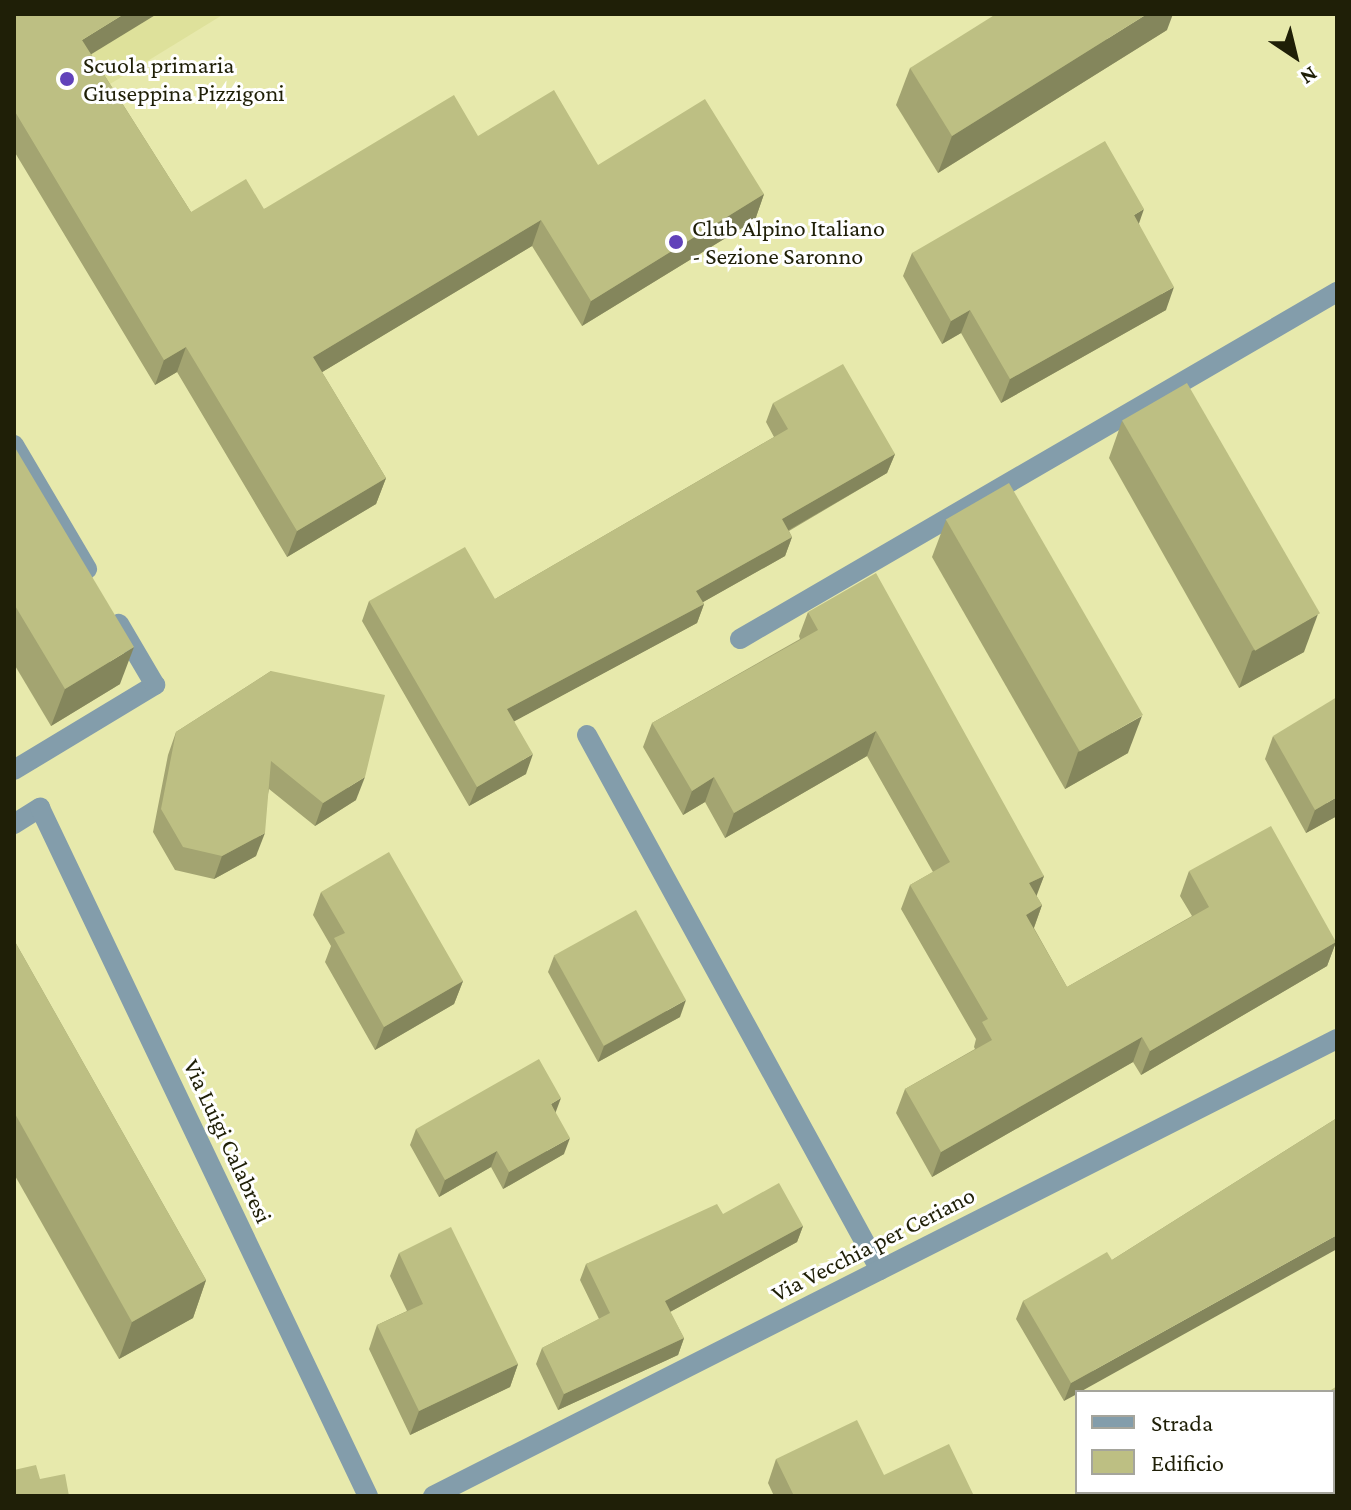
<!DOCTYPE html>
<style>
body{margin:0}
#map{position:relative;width:1351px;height:1510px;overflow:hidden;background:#e7e9ac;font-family:"Crimson Pro",serif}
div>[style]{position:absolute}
.built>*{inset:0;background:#dee19b}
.lane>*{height:20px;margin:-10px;padding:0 10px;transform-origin:10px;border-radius:10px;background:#839dab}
.street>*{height:20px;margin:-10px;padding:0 10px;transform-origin:10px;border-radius:10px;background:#839dab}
.wall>*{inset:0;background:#a3a471}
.shaded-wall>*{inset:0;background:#84865c}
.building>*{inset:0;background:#bdbf83;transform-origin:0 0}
.dots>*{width:22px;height:22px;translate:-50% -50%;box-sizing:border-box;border:4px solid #fff;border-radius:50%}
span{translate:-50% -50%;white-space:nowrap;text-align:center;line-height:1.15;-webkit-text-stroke:6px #fff;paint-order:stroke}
.poi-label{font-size:24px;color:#1f1f07}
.left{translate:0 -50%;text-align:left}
.street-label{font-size:24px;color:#1f1f07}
.frame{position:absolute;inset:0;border:16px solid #1f1f07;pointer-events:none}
.legend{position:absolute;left:1075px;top:1390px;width:260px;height:104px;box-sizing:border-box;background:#fff;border:2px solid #a5a59c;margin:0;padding:10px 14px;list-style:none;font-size:24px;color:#1f1f07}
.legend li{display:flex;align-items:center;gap:16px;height:40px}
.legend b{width:40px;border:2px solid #a5a59c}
.north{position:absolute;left:1255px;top:16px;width:80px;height:80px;-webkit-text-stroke:6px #fff;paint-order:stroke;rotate:145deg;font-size:22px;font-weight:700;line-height:32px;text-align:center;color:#1f1f07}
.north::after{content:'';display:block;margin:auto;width:28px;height:36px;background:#1f1f07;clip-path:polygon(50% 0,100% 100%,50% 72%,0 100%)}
</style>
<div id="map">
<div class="built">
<i style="clip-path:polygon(14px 14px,224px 14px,14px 143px)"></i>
</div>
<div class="lane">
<i style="left:14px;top:445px;width:144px;rotate:59.5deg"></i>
<i style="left:740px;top:639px;width:691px;rotate:-30.17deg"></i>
<i style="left:587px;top:735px;width:610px;rotate:61.29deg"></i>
<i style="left:14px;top:770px;width:165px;rotate:-31.1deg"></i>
<i style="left:155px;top:685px;width:71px;rotate:-120.5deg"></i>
<i style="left:14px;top:824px;width:31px;rotate:-32deg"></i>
</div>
<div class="street">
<i style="left:40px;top:808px;width:762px;rotate:64.51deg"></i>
<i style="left:433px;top:1496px;width:1013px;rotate:-26.82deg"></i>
</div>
<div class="wall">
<i style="clip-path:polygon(14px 14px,91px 54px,191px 212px,264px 209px,478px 136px,598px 165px,764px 194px,755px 220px,582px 326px,532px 246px,322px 372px,386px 478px,376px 504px,287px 557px,177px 372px,155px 385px,14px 151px)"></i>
<i style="clip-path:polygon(1167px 30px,938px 173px,896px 105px,910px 68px)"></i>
<i style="clip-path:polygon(1139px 224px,1166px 310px,1001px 403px,961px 333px,942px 344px,903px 276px,912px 253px)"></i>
<i style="clip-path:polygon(773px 403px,895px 454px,887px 473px,789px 531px,792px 537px,785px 556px,703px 602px,704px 604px,697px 623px,514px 721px,526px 774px,469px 806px,362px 621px,369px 601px,495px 599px,774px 437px,766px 422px)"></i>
<i style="clip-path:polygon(1122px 421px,1304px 652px,1239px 688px,1109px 458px)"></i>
<i style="clip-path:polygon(14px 446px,120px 684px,51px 726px,14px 664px)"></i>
<i style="clip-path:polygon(946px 520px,1128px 753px,1065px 789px,932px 557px)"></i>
<i style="clip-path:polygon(808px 612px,1044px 876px,1036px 895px,1042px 905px,1034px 928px,1067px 987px,1192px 916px,1180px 896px,1189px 871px,1336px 942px,1327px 966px,1141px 1075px,1133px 1062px,932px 1177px,896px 1113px,905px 1089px,975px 1049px,974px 1047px,976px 1039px,901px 909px,910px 885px,933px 872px,867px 756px,725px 838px,705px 802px,683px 815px,643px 747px,652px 723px,800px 639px,799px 636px)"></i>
<i style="clip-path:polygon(271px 671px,356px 800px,315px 826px,269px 789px,256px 856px,214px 879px,175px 870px,153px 832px,168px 755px,176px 732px)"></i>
<i style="clip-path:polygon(1273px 736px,1337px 816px,1306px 833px,1265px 759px)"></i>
<i style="clip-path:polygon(321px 892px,463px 981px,454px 1004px,375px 1050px,325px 962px,331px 946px,313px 915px)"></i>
<i style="clip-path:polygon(14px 940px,206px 1280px,193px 1318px,119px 1359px,14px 1174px)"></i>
<i style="clip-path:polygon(554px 956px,680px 1017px,598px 1062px,548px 972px)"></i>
<i style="clip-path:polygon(1337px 1118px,1064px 1401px,1016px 1319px,1023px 1301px,1112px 1260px)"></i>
<i style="clip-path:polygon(416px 1129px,564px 1154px,503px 1189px,491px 1167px,439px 1197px,410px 1145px)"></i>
<i style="clip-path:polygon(723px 1214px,803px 1226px,797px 1242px,670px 1312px,684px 1338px,678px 1355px,558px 1410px,536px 1364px,542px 1348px,599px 1319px,580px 1280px,586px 1264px)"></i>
<i style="clip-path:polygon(399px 1253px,518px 1364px,510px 1387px,410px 1435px,369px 1349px,377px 1325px,407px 1311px,390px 1276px)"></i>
<i style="clip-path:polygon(1337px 1386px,1337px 1496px,1123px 1496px,1121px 1492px,1333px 1492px)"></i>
<i style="clip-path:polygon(776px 1459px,884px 1475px,974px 1496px,774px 1496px,768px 1483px)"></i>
</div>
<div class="shaded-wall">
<i style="clip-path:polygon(124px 14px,157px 14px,72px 66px,82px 40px)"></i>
<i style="clip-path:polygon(1147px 14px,1173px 14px,1167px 30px,938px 173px,952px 136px)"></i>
<i style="clip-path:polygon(764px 194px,755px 220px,582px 326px,591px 301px)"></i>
<i style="clip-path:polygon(1144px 209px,1136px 232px,1134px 215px)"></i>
<i style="clip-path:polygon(541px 220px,532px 246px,304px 383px,313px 357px)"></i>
<i style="clip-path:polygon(1174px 287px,1166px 310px,1001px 403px,1010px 379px)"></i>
<i style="clip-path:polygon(970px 310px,961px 333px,942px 344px,951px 321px)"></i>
<i style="clip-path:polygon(186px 347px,177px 372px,155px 385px,164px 360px)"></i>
<i style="clip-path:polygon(895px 454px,887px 473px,775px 538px,782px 519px)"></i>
<i style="clip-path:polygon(386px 478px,376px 504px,287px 557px,297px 531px)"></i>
<i style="clip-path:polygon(792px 537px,785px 556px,689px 610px,696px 591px)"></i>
<i style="clip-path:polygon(704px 604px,697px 623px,500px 729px,507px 709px)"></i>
<i style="clip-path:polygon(1318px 614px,1304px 652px,1239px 688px,1252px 651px)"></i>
<i style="clip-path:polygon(134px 647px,120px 684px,51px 726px,65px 689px)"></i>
<i style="clip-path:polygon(1142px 716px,1128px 753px,1065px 789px,1078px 752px)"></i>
<i style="clip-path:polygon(876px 731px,867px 756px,725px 838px,734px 813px)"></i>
<i style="clip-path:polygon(533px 754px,526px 774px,469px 806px,477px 787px)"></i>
<i style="clip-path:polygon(365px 777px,356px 800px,315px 826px,323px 803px)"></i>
<i style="clip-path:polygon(714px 777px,705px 802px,683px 815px,692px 791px)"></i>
<i style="clip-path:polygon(1337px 797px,1337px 816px,1306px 833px,1315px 810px)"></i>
<i style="clip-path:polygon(265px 833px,256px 856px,214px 879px,222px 856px)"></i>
<i style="clip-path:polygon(1044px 876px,1035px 900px,1029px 883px)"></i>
<i style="clip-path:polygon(1042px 905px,1033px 930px,1026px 915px)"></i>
<i style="clip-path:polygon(1336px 942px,1327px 966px,1141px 1075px,1150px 1051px)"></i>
<i style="clip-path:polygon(463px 981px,454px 1004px,375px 1050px,384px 1027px)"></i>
<i style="clip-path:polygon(686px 1000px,680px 1017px,598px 1062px,604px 1046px)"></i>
<i style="clip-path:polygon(1142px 1037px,1133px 1062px,932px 1177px,941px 1152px)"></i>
<i style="clip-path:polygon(561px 1098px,555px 1114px,551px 1104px)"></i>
<i style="clip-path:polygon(570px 1138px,564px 1154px,503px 1189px,509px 1172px)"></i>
<i style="clip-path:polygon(497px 1151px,491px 1167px,439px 1197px,445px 1180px)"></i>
<i style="clip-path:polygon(803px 1226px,797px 1242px,659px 1318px,665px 1301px)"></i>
<i style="clip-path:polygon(1337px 1235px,1337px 1249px,1080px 1392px,1077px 1392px,1077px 1394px,1064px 1401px,1071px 1383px)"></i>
<i style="clip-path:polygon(206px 1280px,193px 1318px,119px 1359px,132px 1322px)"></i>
<i style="clip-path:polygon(684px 1338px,678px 1355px,558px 1410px,564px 1394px)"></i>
<i style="clip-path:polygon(518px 1364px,510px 1387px,410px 1435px,419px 1411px)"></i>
<i style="clip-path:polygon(1337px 1483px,1332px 1496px,1318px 1496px,1323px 1492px,1333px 1492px,1333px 1485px)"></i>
</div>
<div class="building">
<i style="clip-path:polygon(14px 14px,124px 14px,82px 40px,191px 212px,246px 179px,264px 209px,454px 95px,478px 136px,554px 90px,598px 165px,705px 99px,764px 194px,591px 301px,541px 220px,313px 357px,386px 478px,297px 531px,186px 347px,164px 360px,14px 110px)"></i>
<i style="clip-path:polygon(996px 14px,1147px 14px,952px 136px,910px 68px)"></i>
<i style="clip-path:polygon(1105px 141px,1144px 209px,1134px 215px,1174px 287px,1010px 379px,970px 310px,951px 321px,912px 253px)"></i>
<i style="clip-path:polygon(843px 364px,895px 454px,782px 519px,792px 537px,696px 591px,704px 604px,507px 709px,533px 754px,477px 787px,369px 601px,465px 547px,495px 599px,788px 429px,773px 403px)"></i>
<i style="left:1187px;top:383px;width:266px;height:75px;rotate:60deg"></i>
<i style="clip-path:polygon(14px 446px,134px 647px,65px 689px,14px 604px)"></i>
<i style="left:1009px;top:483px;width:268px;height:73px;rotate:60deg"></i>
<i style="clip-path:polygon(876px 573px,1044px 876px,1029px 883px,1042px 905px,1026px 915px,1067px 987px,1209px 907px,1189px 871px,1271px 826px,1336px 942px,1150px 1051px,1142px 1037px,941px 1152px,905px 1089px,992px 1040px,982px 1022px,988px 1019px,910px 885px,950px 862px,876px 731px,734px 813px,714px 777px,692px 791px,652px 723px,818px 630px,808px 612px)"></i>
<i style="clip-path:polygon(271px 671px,385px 695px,365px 777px,323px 803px,271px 761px,265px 833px,222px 856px,183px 847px,161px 809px,176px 732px)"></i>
<i style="clip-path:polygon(1337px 697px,1337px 797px,1315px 810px,1273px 736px)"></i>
<i style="clip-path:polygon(389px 852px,463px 981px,384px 1027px,334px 938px,345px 933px,321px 892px)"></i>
<i style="left:636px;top:910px;width:103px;height:94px;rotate:61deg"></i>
<i style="clip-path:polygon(14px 940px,206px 1280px,132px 1322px,14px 1112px)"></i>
<i style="clip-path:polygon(539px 1059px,561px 1098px,551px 1104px,570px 1138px,509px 1172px,497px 1151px,445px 1180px,416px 1129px)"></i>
<i style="clip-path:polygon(1337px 1118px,1337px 1235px,1071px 1383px,1023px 1301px,1107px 1252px,1112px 1260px)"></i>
<i style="clip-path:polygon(779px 1183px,803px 1226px,665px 1301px,684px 1338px,564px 1394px,542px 1348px,610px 1313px,586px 1264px,717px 1204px,723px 1214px)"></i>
<i style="clip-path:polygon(451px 1227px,518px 1364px,419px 1411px,377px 1325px,423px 1304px,399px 1253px)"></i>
<i style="clip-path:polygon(1337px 1386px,1337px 1483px,1333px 1485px,1333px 1392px,1328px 1392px)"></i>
<i style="clip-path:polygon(857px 1420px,884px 1475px,949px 1444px,974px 1496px,794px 1496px,776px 1459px)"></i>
<i style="clip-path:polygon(36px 1465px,40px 1479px,65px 1474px,69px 1496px,14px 1496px,14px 1470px)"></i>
<i style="left:1139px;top:1492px;width:184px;height:4px"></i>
</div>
<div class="dots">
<i style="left:67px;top:79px;background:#6142ba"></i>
<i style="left:676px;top:242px;background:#6142ba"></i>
</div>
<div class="poi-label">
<span class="left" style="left:83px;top:79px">Scuola primaria<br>Giuseppina Pizzigoni</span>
<span class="left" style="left:692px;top:242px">Club Alpino Italiano<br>- Sezione Saronno</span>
</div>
<div class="street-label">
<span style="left:228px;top:1141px;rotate:65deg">Via Luigi Calabresi</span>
<span style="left:873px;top:1244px;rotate:-27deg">Via Vecchia per Ceriano</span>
</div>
<div class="frame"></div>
<ul class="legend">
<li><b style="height:10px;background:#839dab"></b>Strada</li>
<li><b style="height:22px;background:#bdbf83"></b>Edificio</li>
</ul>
<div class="north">N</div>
</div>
